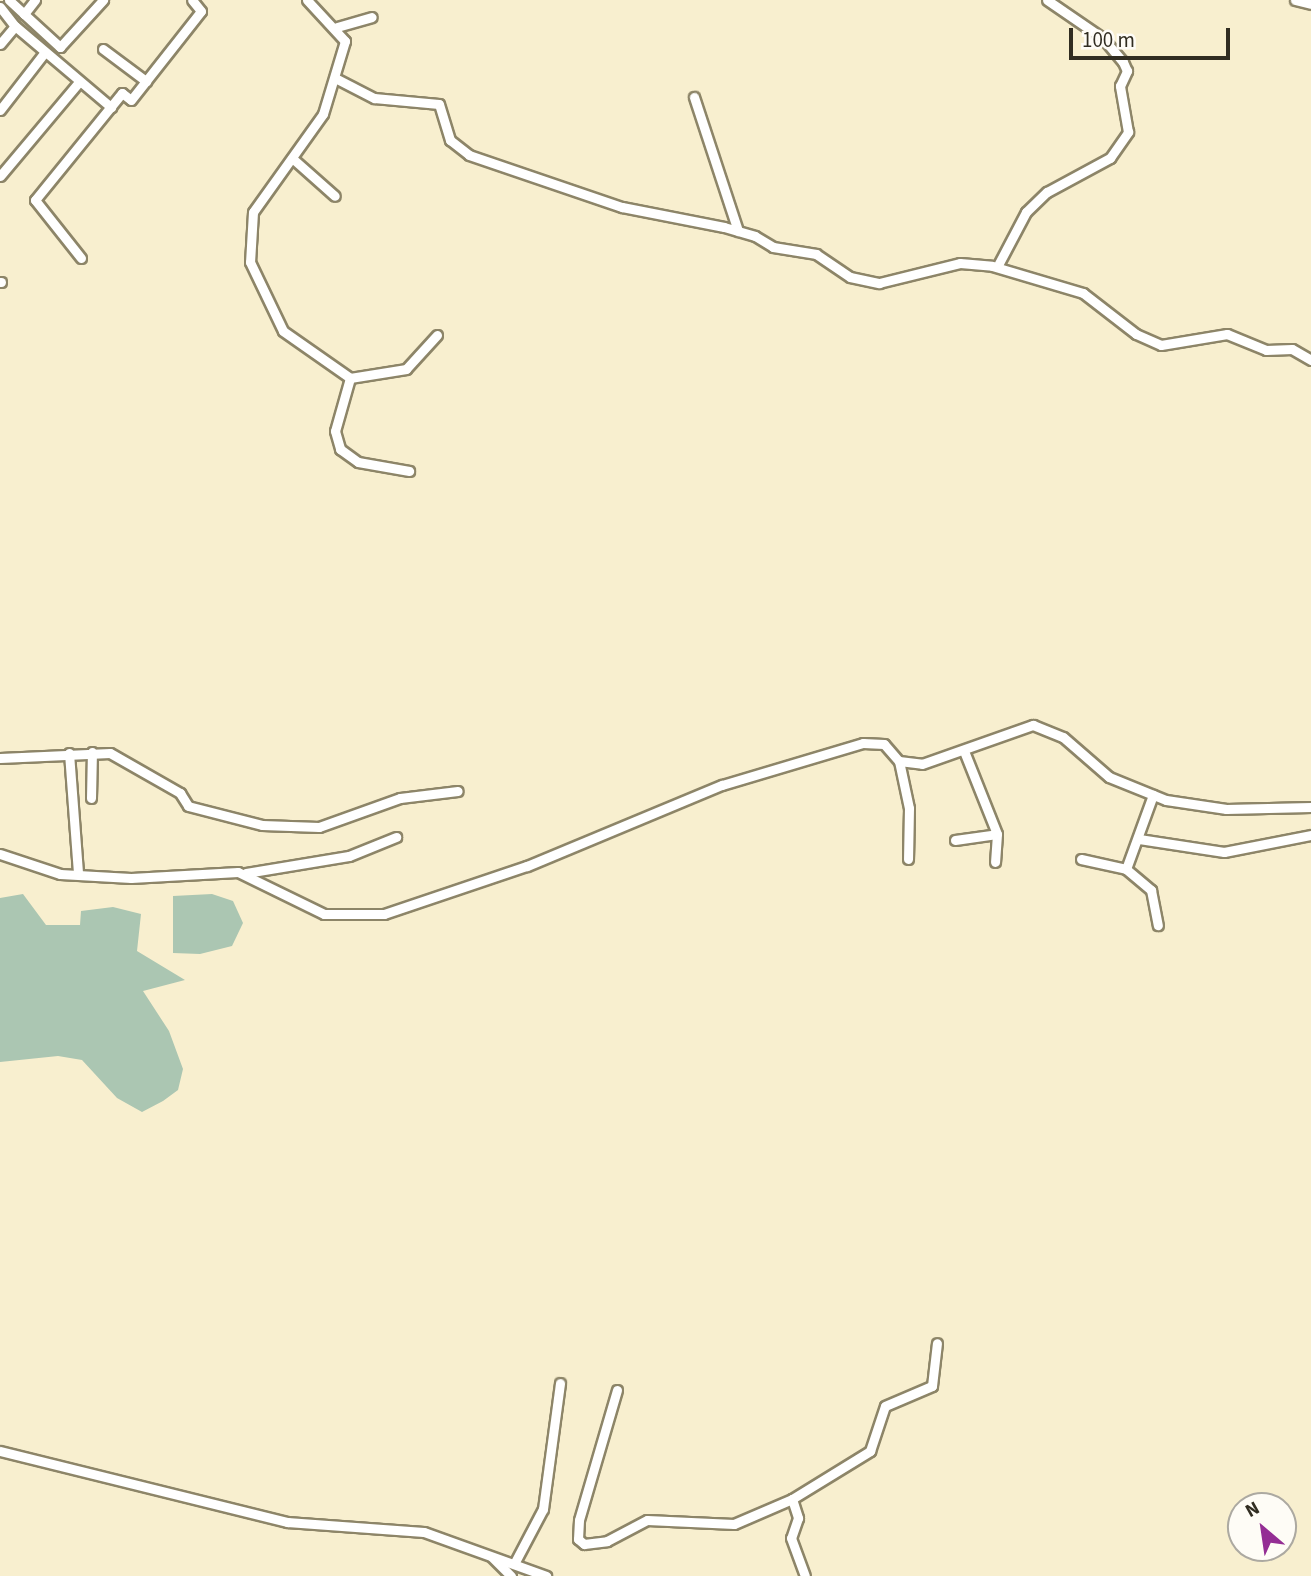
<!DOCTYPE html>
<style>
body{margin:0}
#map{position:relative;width:1311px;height:1576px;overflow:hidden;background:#f8efcf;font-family:"Source Sans 3",sans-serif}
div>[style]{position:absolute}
.forest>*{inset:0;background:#abc6b2}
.roads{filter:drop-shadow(2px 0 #8d8568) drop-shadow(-2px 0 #8d8568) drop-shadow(0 2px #8d8568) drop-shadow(0 -2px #8d8568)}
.street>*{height:9px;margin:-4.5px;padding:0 4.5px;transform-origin:4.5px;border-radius:4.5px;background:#fff}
span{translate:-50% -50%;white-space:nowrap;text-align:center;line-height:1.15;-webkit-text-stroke:7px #fefcf6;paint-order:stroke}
.north{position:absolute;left:1227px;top:1492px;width:70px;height:70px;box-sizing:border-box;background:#fefcf6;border:2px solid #aca9a1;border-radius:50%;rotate:331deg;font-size:19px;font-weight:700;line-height:28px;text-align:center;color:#312d21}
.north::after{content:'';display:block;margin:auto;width:24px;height:32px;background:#942e94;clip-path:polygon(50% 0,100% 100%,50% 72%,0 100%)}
.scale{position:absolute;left:1069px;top:28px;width:161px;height:32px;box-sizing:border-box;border:4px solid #312d21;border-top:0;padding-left:9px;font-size:21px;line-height:24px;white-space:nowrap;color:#312d21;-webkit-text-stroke:5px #fefcf6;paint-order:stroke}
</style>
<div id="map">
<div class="forest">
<i style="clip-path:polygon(23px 894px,46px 925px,80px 925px,81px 911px,113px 907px,141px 914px,137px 951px,185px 980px,143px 991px,169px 1031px,183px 1069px,178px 1090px,163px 1101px,142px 1112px,117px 1098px,82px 1060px,58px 1056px,0 1062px,0 898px)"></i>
<i style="clip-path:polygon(212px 894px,233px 901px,243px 923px,232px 946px,200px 954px,173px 953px,173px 896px)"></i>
</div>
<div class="roads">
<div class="street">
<i style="left:9px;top:0;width:21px;rotate:43deg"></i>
<i style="left:24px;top:14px;width:18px;rotate:-52deg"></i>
<i style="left:307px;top:0;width:56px;rotate:47.2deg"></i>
<i style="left:345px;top:41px;width:76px;rotate:106.8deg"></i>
<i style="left:323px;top:114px;width:120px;rotate:125.5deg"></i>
<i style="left:253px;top:212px;width:50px;rotate:93.4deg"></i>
<i style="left:250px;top:262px;width:76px;rotate:64.4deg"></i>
<i style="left:283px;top:331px;width:82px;rotate:35deg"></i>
<i style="left:350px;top:378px;width:55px;rotate:105.8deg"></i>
<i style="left:335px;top:431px;width:19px;rotate:74deg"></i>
<i style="left:340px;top:449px;width:22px;rotate:36deg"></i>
<i style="left:358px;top:462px;width:52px;rotate:10deg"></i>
<i style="left:1295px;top:0;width:16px;rotate:14deg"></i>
<i style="left:0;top:7px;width:24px;rotate:52deg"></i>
<i style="left:15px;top:26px;width:126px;rotate:40.2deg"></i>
<i style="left:24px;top:14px;width:49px;rotate:42.5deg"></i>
<i style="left:60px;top:47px;width:64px;rotate:-47.5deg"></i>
<i style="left:337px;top:27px;width:36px;rotate:-16deg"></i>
<i style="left:0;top:44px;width:23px;rotate:-50deg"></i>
<i style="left:103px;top:49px;width:54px;rotate:36.7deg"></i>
<i style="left:337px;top:79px;width:42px;rotate:27.2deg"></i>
<i style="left:374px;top:98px;width:65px;rotate:5.3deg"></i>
<i style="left:439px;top:104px;width:38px;rotate:73deg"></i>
<i style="left:450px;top:140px;width:24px;rotate:38deg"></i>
<i style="left:469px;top:155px;width:162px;rotate:18.8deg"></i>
<i style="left:622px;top:207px;width:104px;rotate:11.1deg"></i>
<i style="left:724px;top:227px;width:32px;rotate:16deg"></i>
<i style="left:755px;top:236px;width:21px;rotate:31deg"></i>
<i style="left:773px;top:247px;width:44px;rotate:9.2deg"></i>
<i style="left:816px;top:254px;width:41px;rotate:34.1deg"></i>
<i style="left:850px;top:277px;width:30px;rotate:12deg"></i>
<i style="left:879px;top:283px;width:83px;rotate:-13.9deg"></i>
<i style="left:960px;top:263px;width:32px;rotate:5deg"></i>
<i style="left:992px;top:266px;width:95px;rotate:16.5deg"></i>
<i style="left:1083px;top:293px;width:67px;rotate:37.7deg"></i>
<i style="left:1136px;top:334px;width:27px;rotate:24deg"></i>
<i style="left:1161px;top:345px;width:67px;rotate:-9.5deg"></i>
<i style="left:1227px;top:334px;width:42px;rotate:22.3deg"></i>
<i style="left:1266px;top:350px;width:26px;rotate:-2deg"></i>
<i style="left:1292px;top:349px;width:22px;rotate:30deg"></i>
<i style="left:694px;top:97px;width:141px;rotate:71.8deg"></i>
<i style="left:0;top:110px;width:73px;rotate:-52.2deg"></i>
<i style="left:292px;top:158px;width:57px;rotate:41.5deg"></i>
<i style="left:0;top:176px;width:123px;rotate:-50deg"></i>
<i style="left:81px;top:258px;width:74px;rotate:-128.4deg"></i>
<i style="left:35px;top:200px;width:138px;rotate:-50.9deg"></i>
<i style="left:122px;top:93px;width:11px;rotate:38deg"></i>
<i style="left:131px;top:100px;width:113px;rotate:-51.8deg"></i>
<i style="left:201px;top:11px;width:14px;rotate:-129deg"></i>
<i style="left:997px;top:267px;width:62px;rotate:-62.2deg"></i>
<i style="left:1026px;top:212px;width:29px;rotate:-44deg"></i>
<i style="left:1047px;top:192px;width:72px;rotate:-28.4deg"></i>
<i style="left:1110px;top:158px;width:32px;rotate:-55deg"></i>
<i style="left:1128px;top:132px;width:47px;rotate:-99.9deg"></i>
<i style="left:1120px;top:86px;width:17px;rotate:-65deg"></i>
<i style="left:1127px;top:71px;width:10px;rotate:-114deg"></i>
<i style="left:1123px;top:62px;width:30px;rotate:-130deg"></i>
<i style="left:1104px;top:39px;width:69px;rotate:-145.6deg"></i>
<i style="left:0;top:282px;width:1px"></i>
<i style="left:350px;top:378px;width:57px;rotate:-9.1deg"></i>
<i style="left:406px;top:369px;width:46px;rotate:-47.6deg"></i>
<i style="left:964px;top:751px;width:89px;rotate:68.3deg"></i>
<i style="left:997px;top:834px;width:28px;rotate:94deg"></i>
<i style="left:69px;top:753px;width:120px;rotate:85.7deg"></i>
<i style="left:0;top:758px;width:110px;rotate:-2.6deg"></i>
<i style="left:110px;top:753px;width:81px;rotate:29.7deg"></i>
<i style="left:180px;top:793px;width:15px;rotate:58deg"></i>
<i style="left:188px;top:806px;width:76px;rotate:14.4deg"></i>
<i style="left:262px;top:825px;width:57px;rotate:2deg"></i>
<i style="left:319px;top:827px;width:86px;rotate:-19.7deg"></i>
<i style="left:400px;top:798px;width:58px;rotate:-6.9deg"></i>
<i style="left:899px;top:761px;width:48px;rotate:78deg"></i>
<i style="left:909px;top:808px;width:51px;rotate:91.1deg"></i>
<i style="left:91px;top:798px;width:46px;rotate:-88.8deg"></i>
<i style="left:1139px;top:839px;width:86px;rotate:8.7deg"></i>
<i style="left:1224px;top:852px;width:89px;rotate:-11.1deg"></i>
<i style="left:955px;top:840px;width:42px;rotate:-8.1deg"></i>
<i style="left:0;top:854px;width:63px;rotate:18.4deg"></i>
<i style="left:60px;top:874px;width:71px;rotate:3.2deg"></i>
<i style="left:131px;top:878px;width:107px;rotate:-3.2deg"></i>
<i style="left:238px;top:872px;width:96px;rotate:26deg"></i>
<i style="left:324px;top:914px;width:60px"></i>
<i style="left:384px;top:914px;width:151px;rotate:-18.6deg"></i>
<i style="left:527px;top:866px;width:211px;rotate:-22.6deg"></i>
<i style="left:722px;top:785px;width:147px;rotate:-16.6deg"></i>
<i style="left:863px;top:743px;width:21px;rotate:3deg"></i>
<i style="left:884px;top:744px;width:23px;rotate:49deg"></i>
<i style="left:899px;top:761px;width:23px;rotate:7deg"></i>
<i style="left:922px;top:764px;width:118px;rotate:-19.4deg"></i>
<i style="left:1033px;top:725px;width:32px;rotate:22deg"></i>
<i style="left:1063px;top:737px;width:61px;rotate:41deg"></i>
<i style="left:1109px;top:777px;width:61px;rotate:22deg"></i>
<i style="left:1166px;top:800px;width:61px;rotate:8.5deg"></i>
<i style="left:1226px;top:809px;width:85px;rotate:-1.3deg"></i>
<i style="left:1081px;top:859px;width:46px;rotate:12.5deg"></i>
<i style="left:1126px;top:869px;width:79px;rotate:-70deg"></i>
<i style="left:1126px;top:869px;width:33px;rotate:40deg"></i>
<i style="left:1151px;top:890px;width:36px;rotate:79deg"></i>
<i style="left:246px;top:873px;width:104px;rotate:-9.4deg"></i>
<i style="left:349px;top:856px;width:51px;rotate:-22deg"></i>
<i style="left:617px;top:1390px;width:135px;rotate:106.3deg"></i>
<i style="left:579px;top:1520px;width:19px;rotate:93deg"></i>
<i style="left:578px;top:1539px;width:8px;rotate:40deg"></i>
<i style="left:584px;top:1544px;width:23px;rotate:-7deg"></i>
<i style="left:607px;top:1541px;width:45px;rotate:-27.7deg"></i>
<i style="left:647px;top:1520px;width:87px;rotate:2.6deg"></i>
<i style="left:734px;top:1524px;width:63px;rotate:-23.3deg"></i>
<i style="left:792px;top:1499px;width:92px;rotate:-31.6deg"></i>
<i style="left:870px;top:1451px;width:47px;rotate:-71.6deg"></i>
<i style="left:885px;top:1406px;width:51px;rotate:-23.1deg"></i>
<i style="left:932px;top:1386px;width:43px;rotate:-83.4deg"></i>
<i style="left:0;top:1451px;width:296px;rotate:13.9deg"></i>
<i style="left:287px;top:1522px;width:137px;rotate:4.2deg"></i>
<i style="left:424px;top:1532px;width:130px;rotate:19.8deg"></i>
<i style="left:792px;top:1499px;width:20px;rotate:72deg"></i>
<i style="left:798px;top:1518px;width:21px;rotate:109deg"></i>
<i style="left:791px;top:1538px;width:40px;rotate:69.8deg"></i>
<i style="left:492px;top:1557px;width:27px;rotate:45deg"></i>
<i style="left:515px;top:1562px;width:60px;rotate:-62.2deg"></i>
<i style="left:543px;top:1509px;width:127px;rotate:-82.3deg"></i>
</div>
</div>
<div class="north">N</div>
<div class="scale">100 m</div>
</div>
